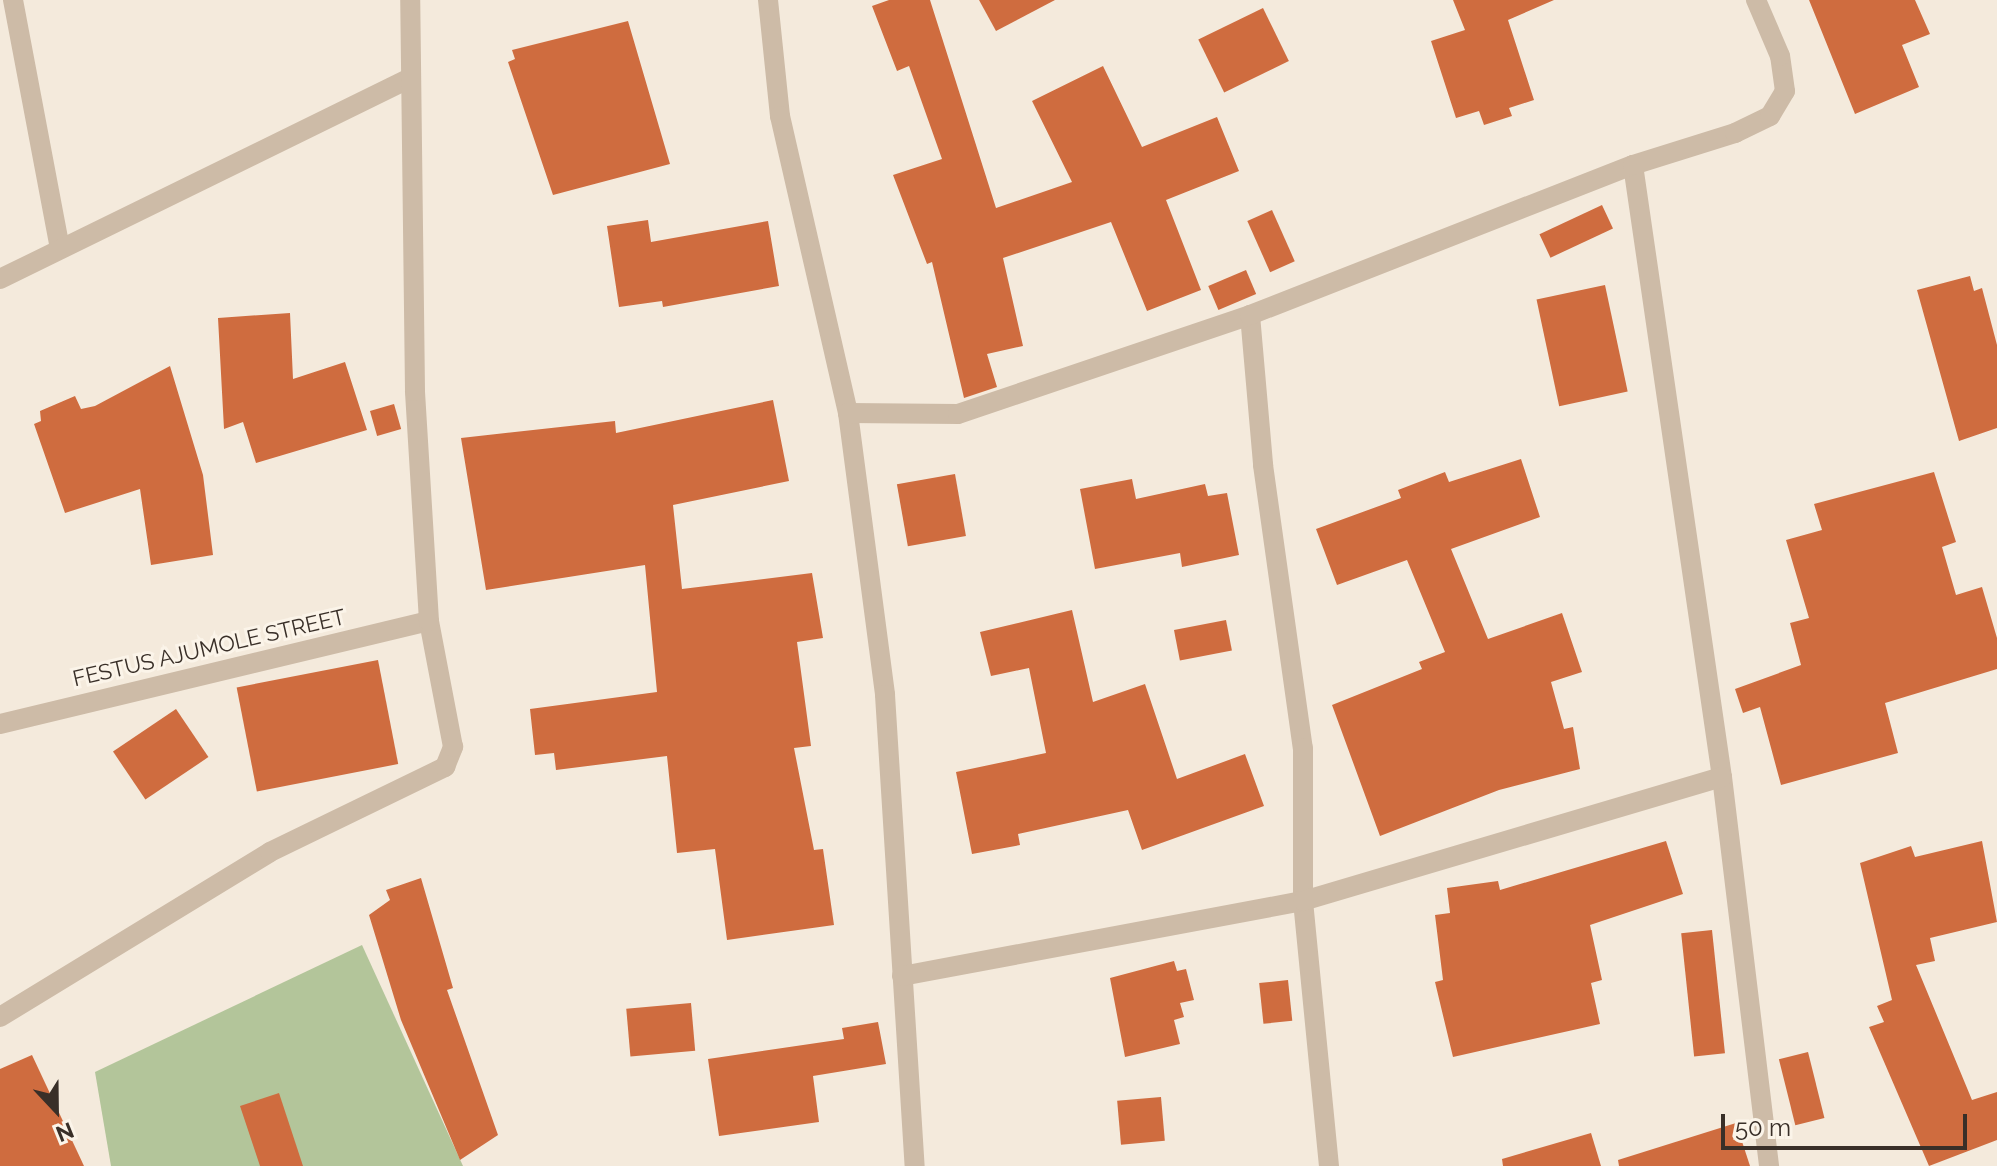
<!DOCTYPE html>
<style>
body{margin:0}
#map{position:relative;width:1997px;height:1166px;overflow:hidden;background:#f4eadc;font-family:Raleway,sans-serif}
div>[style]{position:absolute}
.green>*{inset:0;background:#b3c59a}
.building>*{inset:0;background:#cf6c3f;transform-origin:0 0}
.street>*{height:20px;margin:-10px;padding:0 10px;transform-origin:10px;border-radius:10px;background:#cdbba7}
span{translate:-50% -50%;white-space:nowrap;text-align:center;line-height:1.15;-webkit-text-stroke:6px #fbf4e9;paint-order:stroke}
.street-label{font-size:22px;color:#392f28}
.north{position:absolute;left:16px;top:1070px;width:80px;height:80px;-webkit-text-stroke:6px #fbf4e9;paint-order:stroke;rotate:158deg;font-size:22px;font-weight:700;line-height:32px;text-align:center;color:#392f28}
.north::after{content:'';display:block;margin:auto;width:28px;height:36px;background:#392f28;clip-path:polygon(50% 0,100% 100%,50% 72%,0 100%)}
.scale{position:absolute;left:1721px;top:1114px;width:246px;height:36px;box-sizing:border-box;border:4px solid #392f28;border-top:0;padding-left:10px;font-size:24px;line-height:28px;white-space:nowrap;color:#392f28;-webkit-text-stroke:6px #fbf4e9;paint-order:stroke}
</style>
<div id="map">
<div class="green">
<i style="clip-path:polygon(362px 945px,463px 1166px,111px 1166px,95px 1072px)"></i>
</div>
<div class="building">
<i style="clip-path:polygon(889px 0,930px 0,996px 208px,1072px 182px,1032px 101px,1103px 66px,1142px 147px,1217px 117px,1239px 171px,1166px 200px,1201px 290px,1147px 311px,1111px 222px,1003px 258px,1023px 346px,987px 354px,997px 387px,964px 398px,932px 262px,927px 264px,893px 175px,942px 159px,909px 66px,897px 71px,872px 6px)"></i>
<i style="clip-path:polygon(979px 0,1055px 0,996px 31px)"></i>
<i style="clip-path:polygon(1453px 0,1554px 0,1508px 20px,1534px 100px,1509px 108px,1512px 116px,1484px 125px,1479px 111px,1456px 118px,1431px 41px,1465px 30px)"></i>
<i style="clip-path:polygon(1809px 0,1915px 0,1930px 34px,1902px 45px,1919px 87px,1855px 114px)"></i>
<i style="left:1263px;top:8px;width:59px;height:72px;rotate:64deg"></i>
<i style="clip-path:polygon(628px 21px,670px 164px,553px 195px,508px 62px,515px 59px,512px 50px)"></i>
<i style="left:1602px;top:205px;width:26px;height:69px;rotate:65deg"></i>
<i style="left:1272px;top:210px;width:56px;height:27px;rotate:66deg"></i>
<i style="clip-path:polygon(648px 220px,651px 242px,768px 221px,779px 286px,663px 307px,662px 301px,619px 307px,607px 226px)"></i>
<i style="left:1246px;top:270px;width:26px;height:41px;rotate:67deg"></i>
<i style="clip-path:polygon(1970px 276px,1974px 291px,1982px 288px,1997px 345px,1997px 428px,1959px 441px,1917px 290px)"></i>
<i style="left:1605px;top:285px;width:109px;height:70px;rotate:78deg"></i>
<i style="clip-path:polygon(290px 313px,293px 379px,345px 362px,367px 430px,256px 463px,243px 422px,224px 429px,218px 318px)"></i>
<i style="clip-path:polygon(170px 366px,203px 475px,213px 555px,151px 565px,140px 489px,65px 513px,34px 424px,41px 421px,40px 411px,75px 396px,81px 409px,95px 406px)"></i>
<i style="clip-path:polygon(773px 400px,789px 481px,673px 505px,682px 589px,812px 573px,823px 638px,797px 642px,811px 746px,794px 748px,814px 850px,823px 849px,834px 925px,727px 940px,715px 849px,677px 853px,667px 756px,556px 770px,554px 753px,535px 755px,530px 709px,657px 692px,645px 565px,486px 590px,461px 438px,615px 421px,616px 433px)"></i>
<i style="left:394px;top:404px;width:26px;height:25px;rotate:74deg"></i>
<i style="clip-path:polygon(1521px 459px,1540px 517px,1451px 549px,1488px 639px,1562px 613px,1582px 672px,1551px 682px,1564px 729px,1573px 727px,1580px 769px,1499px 790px,1380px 836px,1332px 705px,1422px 669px,1419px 662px,1445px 652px,1407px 560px,1337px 585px,1316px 529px,1401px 498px,1398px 490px,1445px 472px,1449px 482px)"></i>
<i style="clip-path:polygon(1934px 472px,1956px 542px,1942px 547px,1956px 595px,1982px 587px,1997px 638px,1997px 669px,1885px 703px,1898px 753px,1781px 785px,1760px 707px,1743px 713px,1735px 689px,1801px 665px,1790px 623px,1809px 618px,1786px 540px,1822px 530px,1814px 504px)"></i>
<i style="left:955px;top:474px;width:63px;height:59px;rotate:80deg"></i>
<i style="clip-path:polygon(1132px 479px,1136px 499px,1205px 484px,1208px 496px,1227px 493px,1239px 555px,1182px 567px,1180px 553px,1095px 569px,1080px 489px)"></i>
<i style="clip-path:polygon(1072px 610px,1093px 702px,1145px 684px,1177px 779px,1245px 754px,1264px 806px,1142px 850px,1128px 810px,1018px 834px,1020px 845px,972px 854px,956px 772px,1046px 753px,1029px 668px,991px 676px,980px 632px)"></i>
<i style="left:1226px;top:620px;width:31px;height:53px;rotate:79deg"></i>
<i style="left:378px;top:660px;width:106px;height:144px;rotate:79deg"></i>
<i style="left:176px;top:709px;width:58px;height:76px;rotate:56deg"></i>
<i style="clip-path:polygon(1666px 841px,1683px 894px,1590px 925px,1602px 980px,1591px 983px,1600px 1024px,1453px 1057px,1435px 982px,1443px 980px,1435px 915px,1450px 913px,1447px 888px,1498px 881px,1500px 890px)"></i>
<i style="clip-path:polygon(1982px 841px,1997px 922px,1930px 938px,1935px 961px,1916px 965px,1972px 1100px,1997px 1092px,1997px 1140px,1929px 1166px,1869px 1027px,1884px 1022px,1877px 1006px,1892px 1000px,1860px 863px,1911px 846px,1915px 857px)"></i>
<i style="clip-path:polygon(421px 878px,453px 988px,447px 990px,498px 1135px,460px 1160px,401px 1020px,369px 915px,390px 900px,386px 890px)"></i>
<i style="left:1712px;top:930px;width:124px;height:31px;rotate:84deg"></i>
<i style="clip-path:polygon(1174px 961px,1177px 971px,1186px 969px,1194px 1000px,1180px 1003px,1184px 1017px,1174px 1020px,1180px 1044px,1125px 1057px,1110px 978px)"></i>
<i style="left:1288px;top:980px;width:41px;height:29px;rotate:84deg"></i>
<i style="left:691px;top:1003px;width:48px;height:65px;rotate:85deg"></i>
<i style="clip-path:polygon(878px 1022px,886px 1064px,813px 1076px,819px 1122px,719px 1136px,708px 1059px,844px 1039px,842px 1028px)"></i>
<i style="left:1808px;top:1052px;width:68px;height:30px;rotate:76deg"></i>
<i style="clip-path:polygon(32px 1055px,84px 1166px,0 1166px,0 1069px)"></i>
<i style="clip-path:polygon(279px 1093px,303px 1166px,260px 1166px,240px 1106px)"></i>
<i style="left:1161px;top:1097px;width:44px;height:44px;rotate:85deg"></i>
<i style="clip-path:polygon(1736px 1123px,1750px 1166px,1619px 1166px,1618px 1160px)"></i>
<i style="clip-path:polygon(1591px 1133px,1601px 1166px,1503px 1166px,1502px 1159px)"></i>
</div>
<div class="street">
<i style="left:13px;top:0;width:253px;rotate:79.3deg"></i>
<i style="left:768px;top:0;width:117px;rotate:84.1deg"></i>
<i style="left:780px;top:116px;width:305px;rotate:77.1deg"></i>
<i style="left:848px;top:413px;width:284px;rotate:82.5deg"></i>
<i style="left:885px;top:695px;width:472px;rotate:86.4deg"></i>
<i style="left:1633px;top:165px;width:618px;rotate:81.73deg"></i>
<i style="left:1722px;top:777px;width:392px;rotate:83.1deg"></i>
<i style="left:0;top:279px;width:455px;rotate:-26.1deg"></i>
<i style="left:1250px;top:315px;width:151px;rotate:85deg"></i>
<i style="left:1263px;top:465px;width:286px;rotate:82deg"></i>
<i style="left:1303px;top:748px;width:153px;rotate:90deg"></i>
<i style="left:1303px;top:901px;width:266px;rotate:84.4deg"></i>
<i style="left:848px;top:413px;width:110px;rotate:0.5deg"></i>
<i style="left:958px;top:414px;width:308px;rotate:-18.7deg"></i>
<i style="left:1250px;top:315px;width:411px;rotate:-21.4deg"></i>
<i style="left:1633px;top:165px;width:107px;rotate:-17.4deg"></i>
<i style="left:1735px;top:133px;width:39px;rotate:-26deg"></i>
<i style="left:1770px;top:116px;width:29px;rotate:-59deg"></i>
<i style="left:1785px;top:91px;width:35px;rotate:-98deg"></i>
<i style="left:1780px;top:56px;width:61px;rotate:-113.2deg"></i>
<i style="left:0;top:724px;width:441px;rotate:-13.5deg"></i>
<i style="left:902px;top:976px;width:408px;rotate:-10.6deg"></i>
<i style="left:1303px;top:901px;width:437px;rotate:-16.5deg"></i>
<i style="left:0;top:1017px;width:316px;rotate:-31.4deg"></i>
<i style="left:270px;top:852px;width:195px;rotate:-25.9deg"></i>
<i style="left:445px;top:767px;width:22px;rotate:-68deg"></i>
<i style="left:453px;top:747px;width:128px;rotate:-100.8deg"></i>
<i style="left:429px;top:621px;width:230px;rotate:-93.5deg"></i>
<i style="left:415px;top:391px;width:391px;rotate:-90.7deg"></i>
</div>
<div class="street-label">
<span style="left:209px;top:648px;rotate:-13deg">FESTUS AJUMOLE STREET</span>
</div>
<div class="north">N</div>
<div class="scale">50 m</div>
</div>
